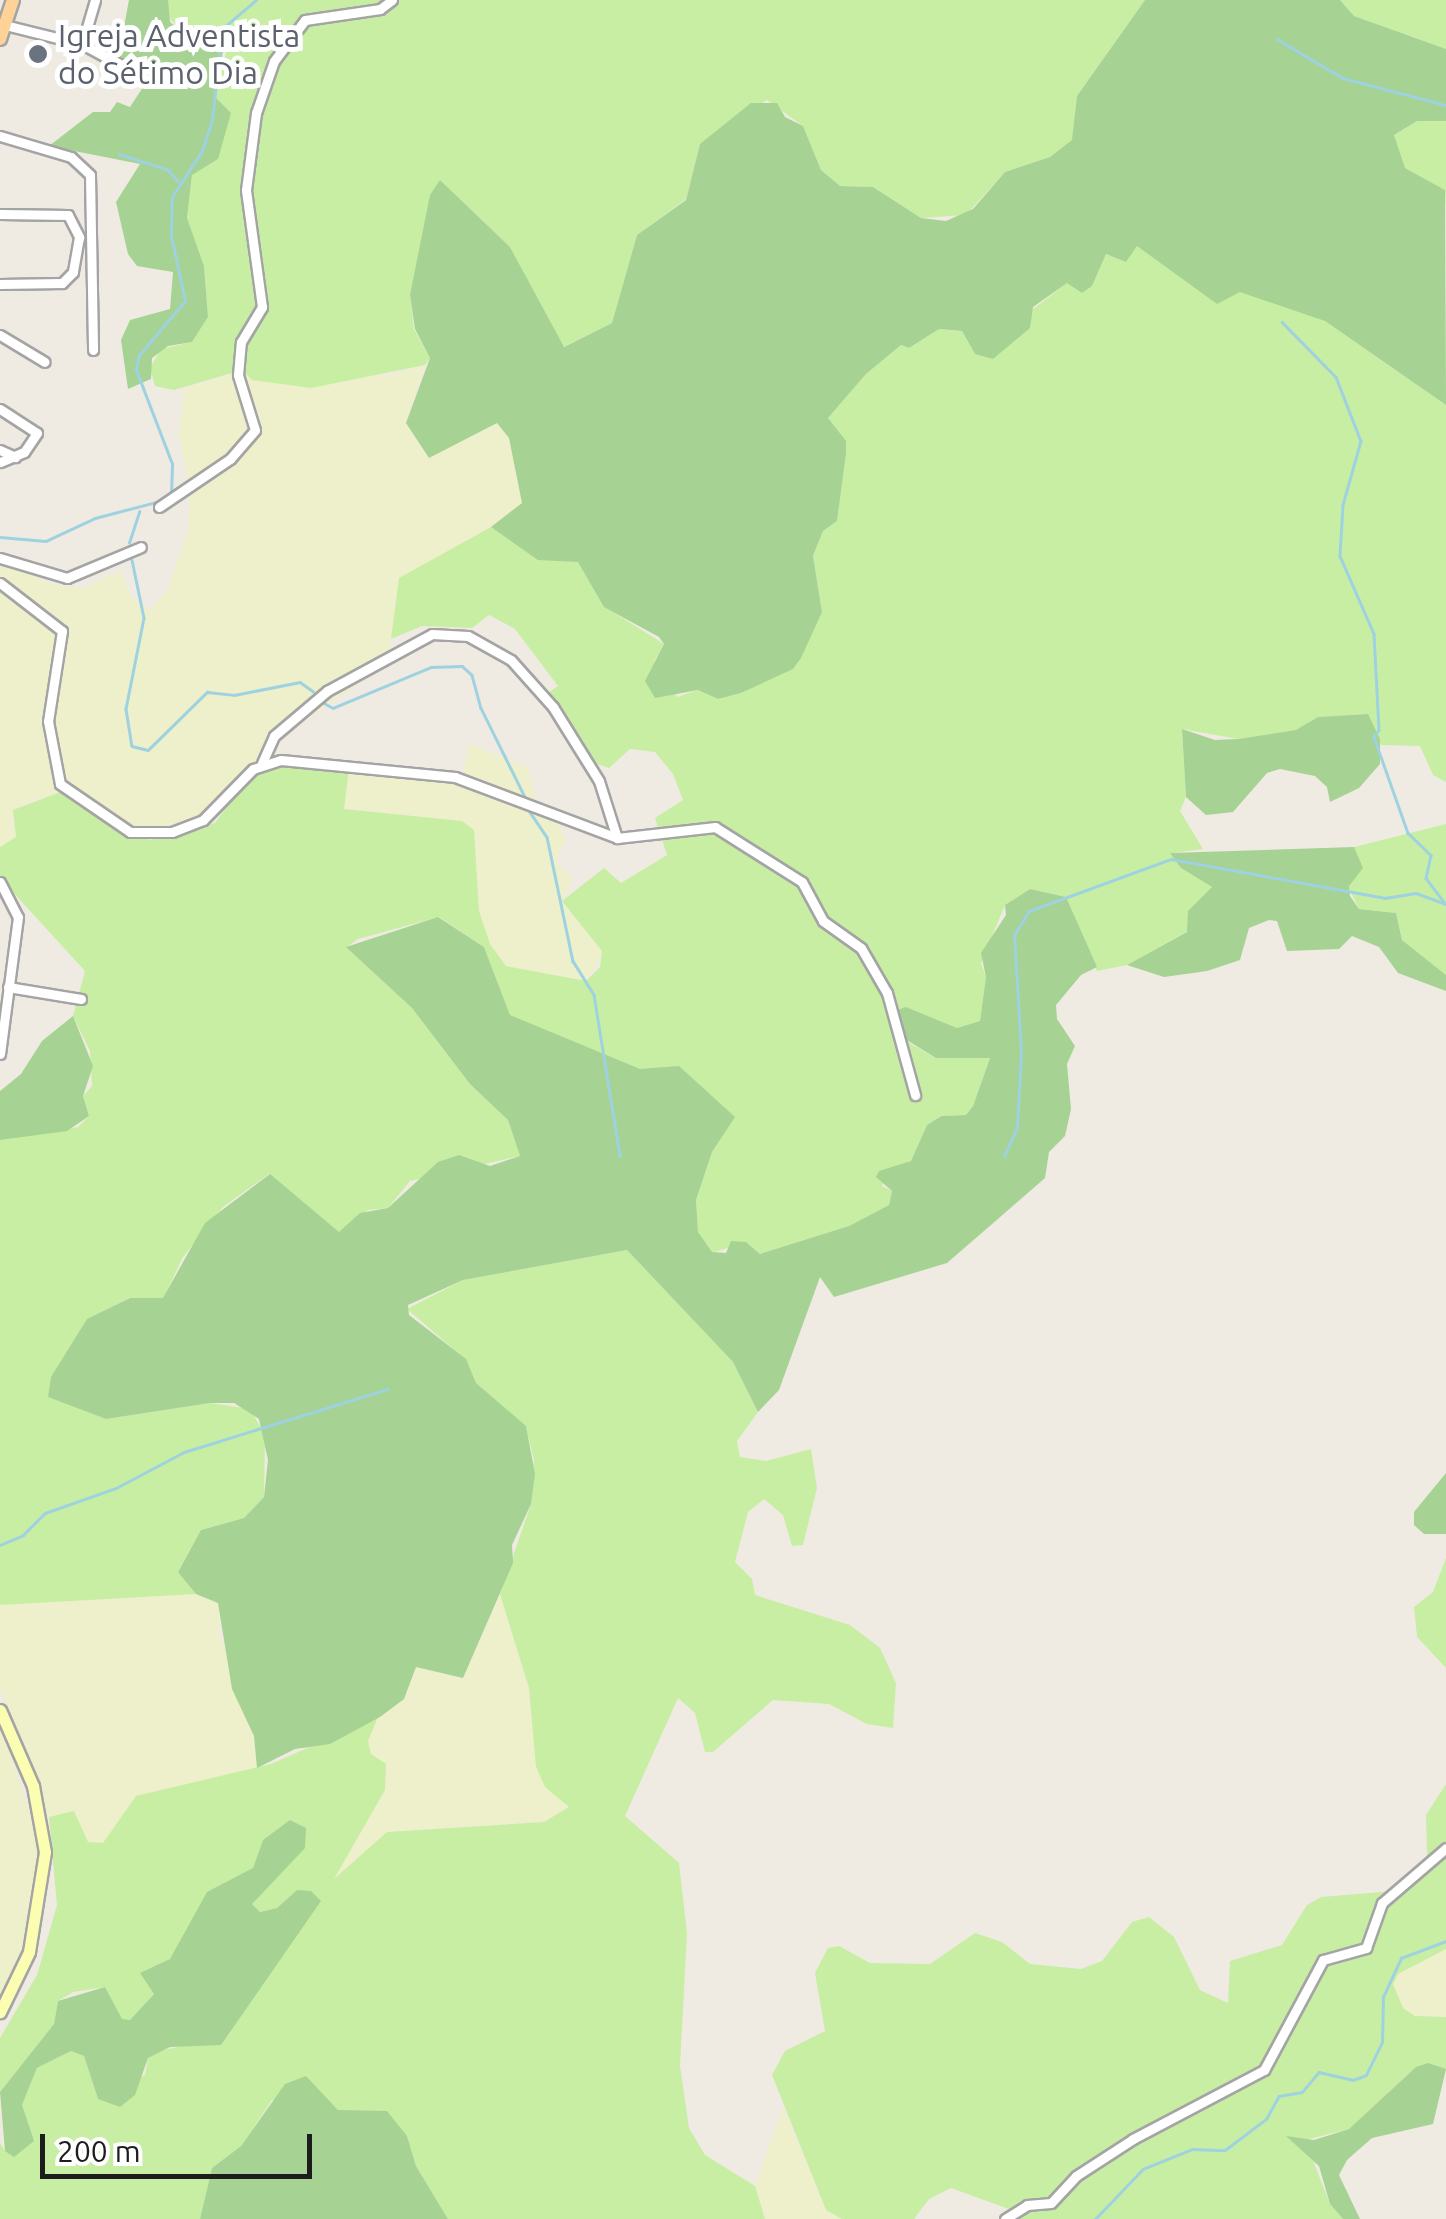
<!DOCTYPE html>
<meta charset="utf-8">
<style>
body{margin:0}
#map{position:relative;width:1446px;height:2219px;overflow:hidden;background:#efebe2;font-family:Ubuntu,sans-serif}
div>[style]{position:absolute}
.farmland>*{inset:0;background:#edf0cb}
.grass>*{inset:0;background:#c8eea3}
.forest>*{inset:0;background:#a6d293}
.stream>*{height:2.5px;margin:-1.25px;padding:0 1.25px;transform-origin:1.25px;border-radius:1.25px;background:#9fd2e0}
.roads{filter:drop-shadow(2px 0 #a4a4a4) drop-shadow(-2px 0 #a4a4a4) drop-shadow(0 2px #a4a4a4) drop-shadow(0 -2px #a4a4a4)}
.minor>*{height:9px;margin:-4.5px;padding:0 4.5px;transform-origin:4.5px;border-radius:4.5px;background:#fff}
.secondary>*{height:11px;margin:-5.5px;padding:0 5.5px;transform-origin:5.5px;border-radius:5.5px;background:#fbfeb1}
.primary>*{height:12px;margin:-6px;padding:0 6px;transform-origin:6px;border-radius:6px;background:#ffd297}
.dots>*{width:28px;height:28px;translate:-50% -50%;box-sizing:border-box;border:5px solid #fff;border-radius:50%}
span{translate:-50% -50%;white-space:nowrap;text-align:center;line-height:1.15;-webkit-text-stroke:10px #fff;paint-order:stroke}
.worship-label{font-size:32px;color:#5b616d}
.left{translate:0 -50%;text-align:left}
.scale{position:absolute;left:40px;top:2134px;width:272px;height:45px;box-sizing:border-box;border:5px solid #1d1d1d;border-top:0;padding-left:12px;font-size:30px;line-height:35px;white-space:nowrap;color:#1d1d1d;-webkit-text-stroke:8px #fff;paint-order:stroke}
</style>
<div id="map">
<div class="farmland">
<i style="clip-path:polygon(425px 365px,406px 423px,497px 422px,509px 438px,522px 503px,516px 514px,399px 578px,387px 664px,270px 744px,208px 826px,143px 839px,63px 791px,16px 807px,10px 823px,18px 828px,16px 837px,0 847px,0 562px,53px 585px,84px 588px,120px 571px,131px 597px,150px 611px,167px 591px,188px 532px,190px 491px,179px 434px,184px 389px,243px 370px,387px 376px)"></i>
<i style="clip-path:polygon(468px 744px,528px 767px,536px 805px,559px 822px,566px 840px,555px 860px,573px 880px,562px 901px,585px 923px,603px 954px,586px 981px,575px 984px,506px 966px,490px 944px,479px 911px,474px 830px,462px 821px,343px 809px,349px 768px,462px 784px)"></i>
<i style="clip-path:polygon(196px 1594px,218px 1603px,220px 1636px,254px 1736px,257px 1768px,137px 1796px,115px 1833px,103px 1843px,88px 1842px,74px 1812px,49px 1817px,0 1689px,0 1605px)"></i>
<i style="clip-path:polygon(500px 1594px,529px 1688px,536px 1767px,545px 1787px,569px 1807px,544px 1822px,387px 1832px,333px 1880px,385px 1790px,386px 1765px,371px 1753px,368px 1741px,378px 1717px,404px 1698px,416px 1667px,463px 1678px)"></i>
<i style="clip-path:polygon(0 1724px,39px 1840px,42px 1903px,0 2011px)"></i>
<i style="clip-path:polygon(1446px 1949px,1446px 2017px,1415px 2016px,1403px 2008px,1393px 1984px,1398px 1974px)"></i>
<i style="clip-path:polygon(783px 2108px,826px 2210px,842px 2219px,765px 2219px,755px 2186px)"></i>
</div>
<div class="grass">
<i style="clip-path:polygon(168px 0,1145px 0,1077px 96px,1073px 140px,1050px 157px,1005px 172px,966px 215px,921px 218px,873px 187px,840px 186px,821px 170px,803px 126px,767px 100px,700px 144px,686px 199px,637px 235px,612px 323px,563px 347px,510px 247px,440px 180px,410px 295px,414px 329px,430px 358px,425px 365px,311px 388px,252px 380px,242px 370px,174px 390px,155px 386px,150px 368px,161px 349px,192px 342px,208px 317px,204px 266px,187px 219px,192px 174px,218px 159px,214px 96px,227px 49px,222px 40px,201px 43px,181px 31px,166px 14px)"></i>
<i style="clip-path:polygon(1340px 0,1446px 0,1446px 49px,1354px 16px)"></i>
<i style="clip-path:polygon(1417px 121px,1446px 121px,1446px 209px,1445px 190px,1405px 168px,1397px 153px,1394px 135px)"></i>
<i style="clip-path:polygon(1137px 246px,1325px 321px,1446px 405px,1446px 782px,1433px 775px,1420px 746px,1381px 745px,1367px 714px,1318px 717px,1297px 730px,1238px 739px,1182px 729px,1186px 797px,1180px 811px,1203px 849px,1172px 853px,1181px 868px,1212px 887px,1188px 931px,1127px 965px,1097px 971px,1066px 897px,1030px 889px,1005px 905px,981px 963px,986px 977px,980px 1021px,957px 1028px,906px 1007px,902px 1037px,913px 1045px,936px 1058px,990px 1058px,973px 1106px,966px 1115px,940px 1116px,927px 1125px,911px 1161px,891px 1168px,882px 1186px,892px 1191px,889px 1205px,849px 1226px,760px 1254px,746px 1242px,712px 1253px,698px 1232px,696px 1200px,712px 1152px,734px 1117px,510px 1015px,484px 947px,439px 917px,358px 939px,347px 947px,412px 1008px,470px 1084px,508px 1120px,520px 1156px,410px 1181px,388px 1208px,368px 1210px,339px 1232px,269px 1174px,223px 1207px,183px 1257px,163px 1299px,129px 1298px,88px 1319px,51px 1377px,49px 1397px,106px 1419px,210px 1403px,250px 1409px,265px 1435px,264px 1497px,244px 1518px,201px 1530px,178px 1571px,196px 1594px,0 1605px,0 1140px,78px 1127px,89px 1116px,83px 1096px,92px 1086px,90px 1051px,73px 1016px,85px 971px,0 878px,0 847px,16px 837px,13px 810px,63px 791px,86px 809px,150px 840px,215px 823px,265px 753px,349px 768px,344px 809px,462px 821px,474px 830px,479px 911px,490px 944px,506px 966px,586px 981px,600px 967px,602px 951px,562px 901px,604px 868px,621px 883px,667px 855px,655px 818px,683px 800px,673px 774px,655px 752px,630px 749px,609px 768px,594px 763px,548px 693px,558px 686px,515px 629px,489px 615px,472px 628px,422px 626px,391px 639px,399px 578px,491px 527px,533px 553px,579px 562px,605px 607px,664px 644px,654px 662px,677px 697px,698px 690px,718px 699px,741px 693px,793px 668px,822px 612px,813px 557px,823px 531px,837px 521px,846px 445px,828px 418px,866px 374px,901px 345px,909px 348px,939px 329px,962px 331px,975px 354px,1067px 283px,1092px 286px,1106px 254px,1126px 262px)"></i>
<i style="clip-path:polygon(1446px 824px,1446px 975px,1402px 940px,1396px 913px,1359px 909px,1348px 886px,1359px 871px,1354px 847px)"></i>
<i style="clip-path:polygon(627px 1250px,733px 1362px,758px 1412px,737px 1441px,740px 1457px,766px 1461px,811px 1449px,817px 1488px,803px 1545px,792px 1546px,783px 1515px,764px 1499px,748px 1512px,735px 1562px,752px 1579px,755px 1595px,850px 1625px,880px 1648px,896px 1683px,893px 1728px,867px 1724px,829px 1704px,773px 1700px,713px 1752px,705px 1752px,695px 1713px,678px 1698px,625px 1816px,679px 1863px,687px 1933px,680px 2066px,689px 2128px,705px 2155px,755px 2186px,765px 2219px,448px 2219px,416px 2166px,407px 2136px,366px 2114px,338px 2110px,326px 2099px,272px 2100px,241px 2146px,212px 2168px,200px 2219px,0 2219px,0 2143px,5px 2151px,25px 2124px,22px 2105px,37px 2068px,71px 2051px,84px 2056px,98px 2099px,145px 2075px,148px 2058px,159px 2051px,211px 2040px,221px 2044px,320px 1901px,297px 1890px,277px 1908px,260px 1912px,252px 1904px,279px 1871px,263px 1840px,253px 1868px,204px 1904px,170px 1959px,141px 1974px,154px 1994px,130px 2020px,122px 2020px,105px 1987px,73px 1992px,58px 2001px,54px 2024px,0 2092px,0 2038px,37px 1975px,57px 1905px,49px 1817px,74px 1811px,88px 1842px,103px 1843px,136px 1796px,271px 1764px,378px 1717px,368px 1741px,371px 1754px,386px 1764px,385px 1790px,334px 1879px,387px 1832px,544px 1822px,569px 1807px,545px 1787px,536px 1767px,529px 1688px,500px 1594px,531px 1504px,534px 1460px,526px 1427px,476px 1383px,465px 1359px,407px 1309px,463px 1280px)"></i>
<i style="clip-path:polygon(1446px 1558px,1446px 1668px,1417px 1637px,1414px 1607px,1433px 1592px)"></i>
<i style="clip-path:polygon(1446px 1784px,1446px 1949px,1398px 1974px,1393px 1984px,1403px 2008px,1415px 2016px,1446px 2017px,1446px 2069px,1416px 2067px,1349px 2129px,1305px 2140px,1330px 2204px,1343px 2219px,1014px 2219px,1009px 2209px,951px 2188px,929px 2199px,914px 2219px,842px 2219px,826px 2210px,772px 2075px,785px 2051px,825px 2031px,815px 1973px,828px 1948px,839px 1946px,870px 1963px,930px 1964px,975px 1933px,1002px 1942px,1030px 1964px,1081px 1969px,1102px 1961px,1132px 1922px,1149px 1917px,1174px 1937px,1200px 1990px,1228px 2003px,1230px 1961px,1282px 1945px,1307px 1905px,1321px 1897px,1394px 1891px,1427px 1856px,1426px 1815px)"></i>
</div>
<div class="forest">
<i style="clip-path:polygon(129px 0,168px 0,170px 22px,190px 38px,225px 42px,214px 96px,231px 113px,218px 159px,192px 175px,187px 218px,204px 266px,208px 317px,192px 342px,168px 346px,152px 358px,151px 379px,128px 389px,121px 340px,130px 320px,170px 309px,173px 272px,137px 266px,128px 254px,116px 202px,140px 164px,49px 146px,93px 112px,110px 112px,117px 102px,130px 107px,149px 78px,118px 59px)"></i>
<i style="clip-path:polygon(1145px 0,1340px 0,1354px 16px,1446px 49px,1446px 121px,1417px 121px,1394px 135px,1405px 168px,1445px 190px,1446px 405px,1325px 321px,1240px 292px,1217px 304px,1137px 246px,1126px 262px,1106px 254px,1092px 286px,1082px 293px,1067px 283px,1033px 307px,1030px 328px,993px 359px,975px 354px,962px 331px,939px 329px,909px 348px,901px 345px,866px 374px,828px 418px,846px 441px,846px 453px,837px 521px,823px 531px,813px 556px,822px 612px,801px 658px,793px 669px,741px 693px,718px 699px,698px 690px,655px 698px,645px 681px,664px 644px,659px 637px,604px 607px,578px 562px,538px 560px,491px 527px,522px 503px,509px 438px,497px 423px,429px 458px,406px 423px,430px 358px,415px 329px,410px 295px,430px 195px,440px 180px,510px 247px,564px 347px,612px 323px,637px 235px,686px 200px,700px 144px,751px 103px,777px 103px,785px 117px,803px 126px,821px 170px,840px 186px,873px 187px,921px 218px,946px 221px,973px 209px,1005px 172px,1050px 157px,1072px 140px,1077px 96px)"></i>
<i style="clip-path:polygon(1368px 714px,1380px 739px,1380px 764px,1359px 788px,1330px 802px,1327px 787px,1315px 776px,1280px 769px,1267px 773px,1233px 812px,1206px 815px,1186px 797px,1182px 729px,1215px 740px,1238px 739px,1296px 730px,1318px 717px)"></i>
<i style="clip-path:polygon(1354px 847px,1363px 868px,1349px 886px,1350px 896px,1359px 909px,1396px 913px,1402px 940px,1446px 975px,1446px 991px,1398px 973px,1379px 947px,1352px 936px,1339px 949px,1287px 951px,1277px 921px,1269px 920px,1249px 928px,1240px 960px,1207px 971px,1164px 977px,1127px 965px,1187px 932px,1188px 911px,1212px 887px,1181px 868px,1170px 853px)"></i>
<i style="clip-path:polygon(1030px 889px,1066px 897px,1097px 967px,1081px 975px,1056px 1005px,1057px 1019px,1075px 1046px,1067px 1064px,1071px 1109px,1065px 1136px,1049px 1152px,1045px 1178px,947px 1263px,834px 1297px,820px 1277px,779px 1390px,758px 1412px,733px 1362px,627px 1250px,463px 1280px,408px 1305px,409px 1315px,466px 1359px,476px 1383px,526px 1426px,535px 1474px,531px 1504px,512px 1545px,513px 1563px,463px 1678px,416px 1667px,404px 1699px,380px 1717px,330px 1744px,295px 1749px,257px 1768px,254px 1736px,232px 1689px,218px 1603px,196px 1594px,178px 1572px,201px 1530px,244px 1518px,264px 1497px,268px 1460px,259px 1419px,234px 1403px,210px 1403px,106px 1419px,48px 1397px,51px 1377px,87px 1319px,130px 1298px,163px 1298px,205px 1223px,270px 1174px,339px 1232px,360px 1213px,388px 1208px,438px 1162px,459px 1155px,490px 1166px,520px 1156px,508px 1120px,470px 1084px,412px 1008px,346px 947px,438px 917px,484px 947px,510px 1015px,640px 1069px,679px 1066px,735px 1117px,712px 1152px,696px 1200px,698px 1232px,712px 1252px,726px 1253px,731px 1241px,746px 1242px,760px 1254px,849px 1226px,889px 1205px,892px 1191px,876px 1177px,879px 1171px,911px 1161px,927px 1125px,941px 1116px,966px 1115px,973px 1106px,990px 1058px,936px 1058px,902px 1037px,889px 1013px,906px 1007px,957px 1028px,980px 1021px,986px 977px,981px 953px,1006px 915px,1005px 905px)"></i>
<i style="clip-path:polygon(73px 1016px,93px 1066px,83px 1096px,89px 1116px,67px 1131px,0 1140px,0 1091px,21px 1074px,42px 1041px)"></i>
<i style="clip-path:polygon(1446px 1473px,1446px 1534px,1424px 1534px,1414px 1525px,1414px 1512px)"></i>
<i style="clip-path:polygon(290px 1820px,306px 1828px,305px 1848px,252px 1904px,260px 1912px,277px 1908px,297px 1890px,311px 1891px,321px 1901px,221px 2045px,170px 2047px,148px 2058px,135px 2095px,120px 2107px,98px 2099px,84px 2056px,71px 2051px,37px 2068px,22px 2105px,34px 2141px,14px 2157px,5px 2151px,0 2092px,54px 2024px,58px 2001px,105px 1987px,122px 2019px,130px 2020px,154px 1994px,140px 1973px,170px 1959px,207px 1892px,253px 1868px,263px 1840px)"></i>
<i style="clip-path:polygon(1428px 2063px,1446px 2069px,1433px 2124px,1372px 2138px,1347px 2160px,1339px 2175px,1360px 2219px,1343px 2219px,1330px 2204px,1319px 2166px,1286px 2136px,1314px 2140px,1349px 2129px,1416px 2067px)"></i>
<i style="clip-path:polygon(306px 2076px,338px 2110px,387px 2111px,407px 2136px,416px 2166px,448px 2219px,200px 2219px,212px 2168px,241px 2146px,285px 2084px)"></i>
</div>
<div class="stream">
<i style="left:1277px;top:39px;width:77px;rotate:30.6deg"></i>
<i style="left:1343px;top:78px;width:106px;rotate:14.7deg"></i>
<i style="left:119px;top:154px;width:50px;rotate:17.4deg"></i>
<i style="left:167px;top:169px;width:16px;rotate:47deg"></i>
<i style="left:1282px;top:322px;width:77px;rotate:45.5deg"></i>
<i style="left:1336px;top:377px;width:69px;rotate:68.7deg"></i>
<i style="left:1361px;top:441px;width:66px;rotate:105.7deg"></i>
<i style="left:1343px;top:505px;width:51px;rotate:93.4deg"></i>
<i style="left:1340px;top:556px;width:85px;rotate:66.4deg"></i>
<i style="left:1374px;top:634px;width:96px;rotate:87deg"></i>
<i style="left:1379px;top:730px;width:9px;rotate:126deg"></i>
<i style="left:1374px;top:737px;width:102px;rotate:70.5deg"></i>
<i style="left:1408px;top:833px;width:32px;rotate:44deg"></i>
<i style="left:1431px;top:855px;width:24px;rotate:102deg"></i>
<i style="left:1426px;top:878px;width:31px;rotate:53deg"></i>
<i style="left:171px;top:495px;width:31px;rotate:-88deg"></i>
<i style="left:172px;top:464px;width:101px;rotate:-111deg"></i>
<i style="left:136px;top:370px;width:15px;rotate:-79deg"></i>
<i style="left:139px;top:355px;width:71px;rotate:-49.6deg"></i>
<i style="left:185px;top:301px;width:66px;rotate:-102.2deg"></i>
<i style="left:171px;top:236px;width:39px;rotate:-89deg"></i>
<i style="left:172px;top:197px;width:55px;rotate:-56.9deg"></i>
<i style="left:202px;top:151px;width:33px;rotate:-72deg"></i>
<i style="left:212px;top:120px;width:92px;rotate:-83.7deg"></i>
<i style="left:222px;top:29px;width:45px;rotate:-40.5deg"></i>
<i style="left:0;top:537px;width:46px;rotate:5deg"></i>
<i style="left:46px;top:541px;width:54px;rotate:-25.1deg"></i>
<i style="left:95px;top:518px;width:67px;rotate:-14.7deg"></i>
<i style="left:129px;top:543px;width:33px;rotate:-72deg"></i>
<i style="left:132px;top:560px;width:59px;rotate:78.3deg"></i>
<i style="left:144px;top:618px;width:93px;rotate:101.2deg"></i>
<i style="left:126px;top:709px;width:37px;rotate:81deg"></i>
<i style="left:132px;top:746px;width:16px;rotate:14deg"></i>
<i style="left:148px;top:750px;width:83px;rotate:-44.5deg"></i>
<i style="left:207px;top:692px;width:27px;rotate:6deg"></i>
<i style="left:234px;top:695px;width:67px;rotate:-11.1deg"></i>
<i style="left:300px;top:682px;width:16px;rotate:35deg"></i>
<i style="left:324px;top:703px;width:10px;rotate:29deg"></i>
<i style="left:333px;top:708px;width:106px;rotate:-22.7deg"></i>
<i style="left:431px;top:667px;width:31px;rotate:-2deg"></i>
<i style="left:462px;top:666px;width:13px;rotate:42deg"></i>
<i style="left:472px;top:675px;width:34px;rotate:75deg"></i>
<i style="left:481px;top:708px;width:102px;rotate:63.7deg"></i>
<i style="left:530px;top:812px;width:30px;rotate:56deg"></i>
<i style="left:547px;top:837px;width:127px;rotate:78.2deg"></i>
<i style="left:573px;top:961px;width:40px;rotate:58deg"></i>
<i style="left:594px;top:995px;width:163px;rotate:80.8deg"></i>
<i style="left:1004px;top:1156px;width:31px;rotate:-65deg"></i>
<i style="left:1017px;top:1128px;width:76px;rotate:-87deg"></i>
<i style="left:1021px;top:1052px;width:117px;rotate:-93.4deg"></i>
<i style="left:1014px;top:935px;width:28px;rotate:-58deg"></i>
<i style="left:1029px;top:911px;width:151px;rotate:-20.1deg"></i>
<i style="left:1171px;top:859px;width:218px;rotate:10.3deg"></i>
<i style="left:1385px;top:898px;width:31px;rotate:-9deg"></i>
<i style="left:1416px;top:893px;width:32px;rotate:20deg"></i>
<i style="left:0;top:1545px;width:25px;rotate:-23deg"></i>
<i style="left:23px;top:1535px;width:31px;rotate:-45deg"></i>
<i style="left:45px;top:1513px;width:75px;rotate:-19.4deg"></i>
<i style="left:116px;top:1488px;width:77px;rotate:-27.9deg"></i>
<i style="left:184px;top:1452px;width:213px;rotate:-17.2deg"></i>
<i style="left:1095px;top:2219px;width:69px;rotate:-46.2deg"></i>
<i style="left:1143px;top:2169px;width:53px;rotate:-22.2deg"></i>
<i style="left:1192px;top:2149px;width:33px;rotate:2deg"></i>
<i style="left:1225px;top:2150px;width:51px;rotate:-37.1deg"></i>
<i style="left:1266px;top:2119px;width:26px;rotate:-61deg"></i>
<i style="left:1279px;top:2096px;width:23px;rotate:-10deg"></i>
<i style="left:1302px;top:2092px;width:26px;rotate:-50deg"></i>
<i style="left:1319px;top:2072px;width:35px;rotate:13deg"></i>
<i style="left:1353px;top:2080px;width:14px;rotate:-21deg"></i>
<i style="left:1366px;top:2075px;width:37px;rotate:-64deg"></i>
<i style="left:1382px;top:2042px;width:45px;rotate:-88.7deg"></i>
<i style="left:1383px;top:1997px;width:43px;rotate:-65.2deg"></i>
<i style="left:1401px;top:1958px;width:48px;rotate:-20.7deg"></i>
</div>
<div class="roads">
<div class="minor">
<i style="left:9px;top:26px;width:75px;rotate:13.9deg"></i>
<i style="left:82px;top:44px;width:52px;rotate:28.5deg"></i>
<i style="left:82px;top:44px;width:46px;rotate:-73.5deg"></i>
<i style="left:0;top:136px;width:74px;rotate:16.5deg"></i>
<i style="left:71px;top:157px;width:26px;rotate:43deg"></i>
<i style="left:90px;top:175px;width:175px;rotate:89deg"></i>
<i style="left:0;top:214px;width:68px;rotate:0.8deg"></i>
<i style="left:68px;top:215px;width:25px;rotate:63deg"></i>
<i style="left:79px;top:237px;width:36px;rotate:100deg"></i>
<i style="left:73px;top:272px;width:16px;rotate:135deg"></i>
<i style="left:62px;top:283px;width:62px;rotate:179.1deg"></i>
<i style="left:0;top:335px;width:52px;rotate:31deg"></i>
<i style="left:0;top:409px;width:44px;rotate:33deg"></i>
<i style="left:37px;top:433px;width:23px;rotate:124deg"></i>
<i style="left:24px;top:452px;width:26px;rotate:157deg"></i>
<i style="left:0;top:450px;width:17px;rotate:25deg"></i>
<i style="left:159px;top:507px;width:86px;rotate:-34.1deg"></i>
<i style="left:230px;top:459px;width:38px;rotate:-49deg"></i>
<i style="left:255px;top:430px;width:58px;rotate:-107.2deg"></i>
<i style="left:238px;top:375px;width:33px;rotate:-85deg"></i>
<i style="left:241px;top:342px;width:41px;rotate:-59deg"></i>
<i style="left:262px;top:307px;width:118px;rotate:-97.8deg"></i>
<i style="left:246px;top:190px;width:78px;rotate:-82.6deg"></i>
<i style="left:256px;top:113px;width:55px;rotate:-70.9deg"></i>
<i style="left:274px;top:61px;width:51px;rotate:-52.9deg"></i>
<i style="left:305px;top:20px;width:76px;rotate:-8.3deg"></i>
<i style="left:380px;top:9px;width:15px;rotate:-37deg"></i>
<i style="left:0;top:558px;width:70px;rotate:16.6deg"></i>
<i style="left:67px;top:578px;width:80px;rotate:-22.7deg"></i>
<i style="left:0;top:583px;width:78px;rotate:37.7deg"></i>
<i style="left:62px;top:631px;width:91px;rotate:98.8deg"></i>
<i style="left:48px;top:721px;width:64px;rotate:79.2deg"></i>
<i style="left:60px;top:784px;width:85px;rotate:34.4deg"></i>
<i style="left:130px;top:832px;width:42px"></i>
<i style="left:172px;top:832px;width:33px;rotate:-21deg"></i>
<i style="left:203px;top:820px;width:71px;rotate:-45.6deg"></i>
<i style="left:253px;top:769px;width:29px;rotate:-18deg"></i>
<i style="left:281px;top:760px;width:175px;rotate:5.6deg"></i>
<i style="left:455px;top:777px;width:173px;rotate:20.6deg"></i>
<i style="left:617px;top:838px;width:99px;rotate:-6.4deg"></i>
<i style="left:715px;top:827px;width:103px;rotate:32.3deg"></i>
<i style="left:802px;top:882px;width:44px;rotate:61.7deg"></i>
<i style="left:823px;top:921px;width:47px;rotate:35.4deg"></i>
<i style="left:861px;top:948px;width:52px;rotate:60deg"></i>
<i style="left:887px;top:993px;width:106px;rotate:74.6deg"></i>
<i style="left:262px;top:763px;width:30px;rotate:-66deg"></i>
<i style="left:274px;top:736px;width:70px;rotate:-40.3deg"></i>
<i style="left:327px;top:691px;width:119px;rotate:-28.5deg"></i>
<i style="left:432px;top:634px;width:36px;rotate:3deg"></i>
<i style="left:468px;top:636px;width:49px;rotate:29.2deg"></i>
<i style="left:511px;top:660px;width:63px;rotate:48.2deg"></i>
<i style="left:553px;top:707px;width:87px;rotate:58.1deg"></i>
<i style="left:599px;top:781px;width:60px;rotate:72.5deg"></i>
<i style="left:0;top:882px;width:39px;rotate:63deg"></i>
<i style="left:18px;top:917px;width:138px;rotate:97.5deg"></i>
<i style="left:8px;top:987px;width:74px;rotate:9.3deg"></i>
<i style="left:1005px;top:2219px;width:26px;rotate:-32deg"></i>
<i style="left:1027px;top:2205px;width:24px;rotate:-5deg"></i>
<i style="left:1051px;top:2203px;width:37px;rotate:-47deg"></i>
<i style="left:1076px;top:2176px;width:68px;rotate:-33deg"></i>
<i style="left:1133px;top:2139px;width:148px;rotate:-27.8deg"></i>
<i style="left:1264px;top:2070px;width:125px;rotate:-61.8deg"></i>
<i style="left:1323px;top:1960px;width:45px;rotate:-15.6deg"></i>
<i style="left:1366px;top:1948px;width:48px;rotate:-70.4deg"></i>
<i style="left:1382px;top:1903px;width:84px;rotate:-40.7deg"></i>
</div>
<div class="secondary">
<i style="left:0;top:1710px;width:83px;rotate:66.5deg"></i>
<i style="left:33px;top:1786px;width:67px;rotate:79.7deg"></i>
<i style="left:45px;top:1852px;width:101px;rotate:99.1deg"></i>
<i style="left:29px;top:1952px;width:67px;rotate:115.8deg"></i>
</div>
<div class="primary">
<i style="left:0;top:39px;width:41px;rotate:-71.6deg"></i>
</div>
</div>
<div class="dots">
<i style="left:38px;top:54px;background:#6b7280"></i>
</div>
<div class="worship-label">
<span class="left" style="left:58px;top:54px">Igreja Adventista<br>do Sétimo Dia</span>
</div>
<div class="scale">200 m</div>
</div>
